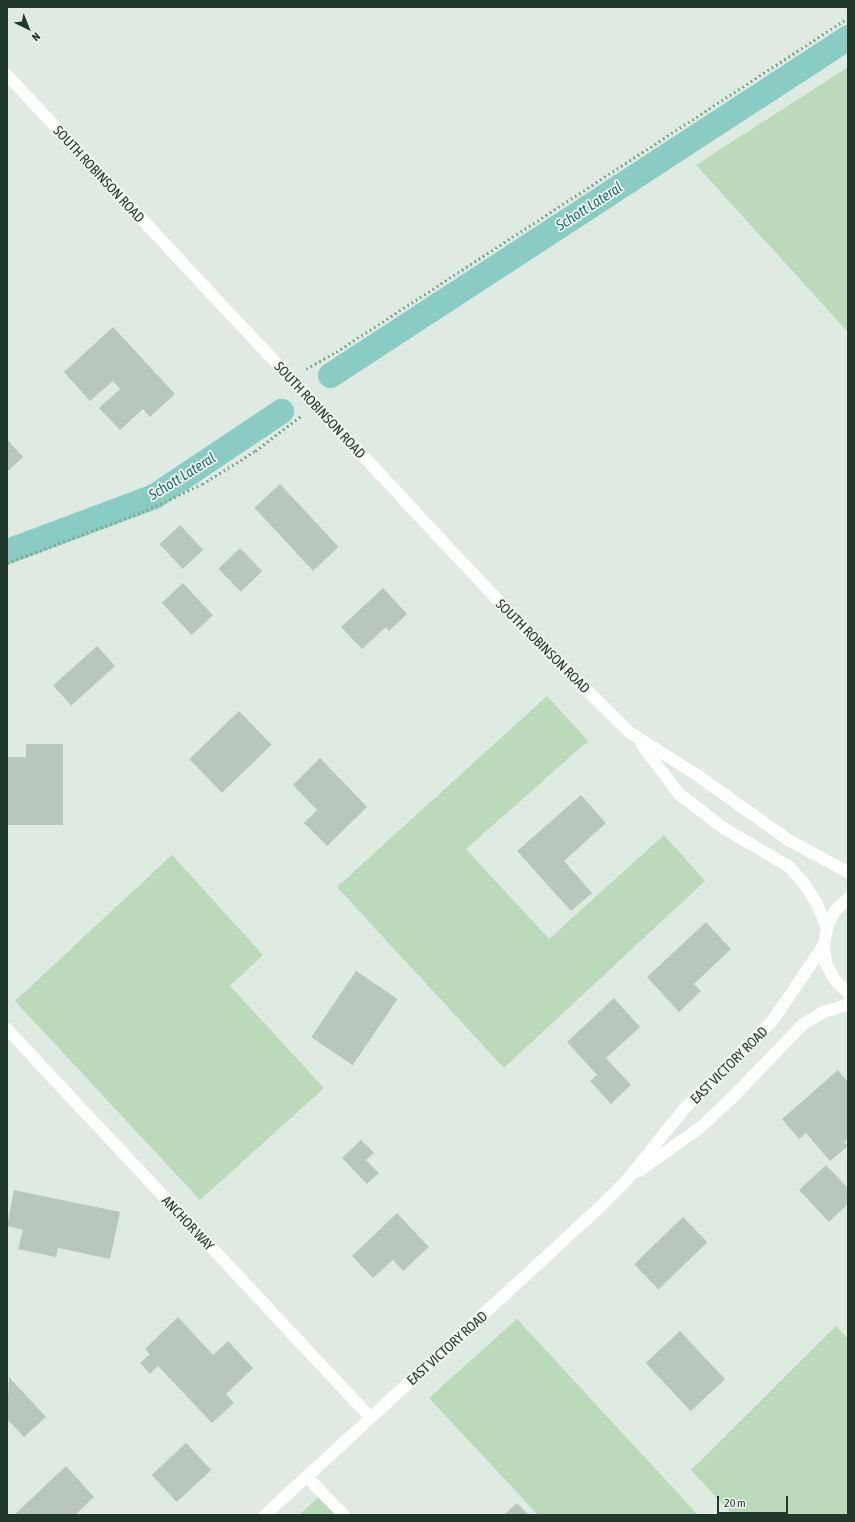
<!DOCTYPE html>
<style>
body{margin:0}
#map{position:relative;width:855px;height:1522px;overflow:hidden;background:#dfeae2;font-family:"Asap Condensed",sans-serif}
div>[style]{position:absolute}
.green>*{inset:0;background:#badab9}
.canal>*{height:25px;margin:-12.5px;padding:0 12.5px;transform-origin:12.5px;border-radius:12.5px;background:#8accc4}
.building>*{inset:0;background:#b8c7bd;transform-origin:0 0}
.path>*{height:2.5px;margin-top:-1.25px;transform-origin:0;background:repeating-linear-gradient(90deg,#82ab93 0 2px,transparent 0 5px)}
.minor>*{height:12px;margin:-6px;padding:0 6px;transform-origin:6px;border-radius:6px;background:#fff}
span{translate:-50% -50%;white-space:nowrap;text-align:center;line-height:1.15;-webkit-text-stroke:3.5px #eff6f1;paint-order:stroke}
.street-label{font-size:14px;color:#21392c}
.water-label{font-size:15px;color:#207067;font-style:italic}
.frame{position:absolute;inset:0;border:8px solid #21392c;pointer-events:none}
.north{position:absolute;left:8px;top:8px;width:40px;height:40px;-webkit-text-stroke:3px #eff6f1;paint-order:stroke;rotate:137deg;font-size:11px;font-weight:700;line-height:16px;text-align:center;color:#21392c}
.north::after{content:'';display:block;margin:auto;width:14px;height:18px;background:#21392c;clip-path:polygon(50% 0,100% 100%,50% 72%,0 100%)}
.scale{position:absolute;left:717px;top:1496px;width:71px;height:18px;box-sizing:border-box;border:2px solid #21392c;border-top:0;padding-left:5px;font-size:12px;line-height:14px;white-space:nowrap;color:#21392c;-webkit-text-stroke:3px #eff6f1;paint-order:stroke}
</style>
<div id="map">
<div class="green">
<i style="clip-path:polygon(848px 67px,848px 332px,696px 165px)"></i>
<i style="clip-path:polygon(547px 696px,588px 741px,466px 849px,549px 939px,664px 835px,705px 881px,504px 1068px,337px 887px)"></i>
<i style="clip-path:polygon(172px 855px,263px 955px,230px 986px,324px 1088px,200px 1200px,15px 1001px)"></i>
<i style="clip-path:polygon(517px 1319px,698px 1515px,538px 1515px,429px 1398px)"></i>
<i style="clip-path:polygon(836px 1326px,848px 1339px,848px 1515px,733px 1515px,691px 1470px)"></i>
<i style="clip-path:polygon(325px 1491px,347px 1515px,299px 1515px)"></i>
</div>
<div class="canal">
<i style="left:330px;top:375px;width:619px;rotate:-33.12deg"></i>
<i style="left:7px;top:551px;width:157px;rotate:-20.5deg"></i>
<i style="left:154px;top:496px;width:153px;rotate:-33.8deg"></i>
</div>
<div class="building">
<i style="clip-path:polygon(113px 327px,175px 394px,150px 417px,143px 409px,120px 430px,99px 408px,120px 389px,113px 381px,90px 401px,64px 372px)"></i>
<i style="clip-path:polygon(7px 439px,23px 457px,7px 472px)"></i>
<i style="left:280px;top:484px;width:86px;height:35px;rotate:47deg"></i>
<i style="left:180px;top:525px;width:34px;height:28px;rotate:47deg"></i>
<i style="left:240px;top:548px;width:32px;height:30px;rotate:46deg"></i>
<i style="left:183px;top:583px;width:44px;height:29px;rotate:47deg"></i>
<i style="clip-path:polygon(383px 588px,407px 614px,389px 631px,386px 627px,362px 649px,341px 627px)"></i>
<i style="left:97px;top:646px;width:27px;height:59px;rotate:48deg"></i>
<i style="left:239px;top:711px;width:47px;height:69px;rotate:46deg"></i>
<i style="clip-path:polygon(26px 744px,63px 744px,63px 825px,8px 825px,8px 757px,26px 757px)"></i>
<i style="clip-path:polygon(320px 758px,367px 807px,327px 846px,304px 823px,317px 810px,293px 785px)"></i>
<i style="clip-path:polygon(581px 795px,606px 823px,564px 861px,592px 893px,571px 911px,517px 851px)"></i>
<i style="clip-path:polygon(706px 922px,731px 949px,694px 984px,701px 991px,679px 1012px,647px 977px)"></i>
<i style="left:356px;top:971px;width:50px;height:80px;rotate:34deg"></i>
<i style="clip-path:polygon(614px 998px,640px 1027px,606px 1058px,631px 1085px,611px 1104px,590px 1081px,597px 1075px,567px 1042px)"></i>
<i style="clip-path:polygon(838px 1070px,848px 1082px,848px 1139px,844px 1142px,848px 1146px,830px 1161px,806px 1133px,799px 1139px,782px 1119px)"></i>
<i style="clip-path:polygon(361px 1140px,374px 1153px,366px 1160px,379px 1173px,367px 1184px,342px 1158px)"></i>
<i style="clip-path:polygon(826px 1165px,848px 1188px,848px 1204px,829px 1222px,799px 1190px)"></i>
<i style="clip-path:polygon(14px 1190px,120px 1212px,110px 1259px,58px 1248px,56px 1257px,18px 1249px,23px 1230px,7px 1226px)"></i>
<i style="clip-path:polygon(397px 1213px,429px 1247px,403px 1271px,393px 1260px,373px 1278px,352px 1256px)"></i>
<i style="left:683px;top:1217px;width:35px;height:68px;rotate:46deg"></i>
<i style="clip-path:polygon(178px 1317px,213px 1355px,228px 1341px,253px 1368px,226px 1394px,234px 1403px,212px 1423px,158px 1366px,150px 1374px,140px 1363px,150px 1354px,145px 1349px)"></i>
<i style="left:680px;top:1331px;width:66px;height:47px;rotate:47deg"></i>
<i style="clip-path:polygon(9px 1377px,46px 1417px,24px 1437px,7px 1419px)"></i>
<i style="left:186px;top:1443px;width:37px;height:47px;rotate:47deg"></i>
<i style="clip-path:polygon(66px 1466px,94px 1497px,75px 1515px,14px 1515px)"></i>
<i style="clip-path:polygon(517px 1503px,529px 1515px,504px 1515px)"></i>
</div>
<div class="path">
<i style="left:306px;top:369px;width:34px;rotate:-30deg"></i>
<i style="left:336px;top:352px;width:611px;rotate:-33.12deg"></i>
<i style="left:7px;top:563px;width:144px;rotate:-20.7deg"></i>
<i style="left:142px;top:512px;width:66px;rotate:-25deg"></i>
<i style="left:202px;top:484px;width:62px;rotate:-31.9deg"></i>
<i style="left:255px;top:451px;width:58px;rotate:-37.3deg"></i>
</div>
<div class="minor">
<i style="left:7px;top:75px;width:751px;rotate:46.94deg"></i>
<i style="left:520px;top:624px;width:153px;rotate:44.7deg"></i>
<i style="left:629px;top:732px;width:80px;rotate:32.3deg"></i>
<i style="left:697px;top:775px;width:114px;rotate:35.4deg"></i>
<i style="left:790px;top:841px;width:66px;rotate:28.1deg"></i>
<i style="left:642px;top:745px;width:61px;rotate:52.9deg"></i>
<i style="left:679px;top:794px;width:58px;rotate:37.3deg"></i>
<i style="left:725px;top:829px;width:73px;rotate:30.4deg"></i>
<i style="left:788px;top:866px;width:22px;rotate:47deg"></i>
<i style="left:803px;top:882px;width:24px;rotate:57deg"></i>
<i style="left:816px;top:902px;width:27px;rotate:66deg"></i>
<i style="left:848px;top:898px;width:18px;rotate:135deg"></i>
<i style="left:835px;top:911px;width:18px;rotate:117deg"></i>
<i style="left:827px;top:927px;width:18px;rotate:99deg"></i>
<i style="left:824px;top:945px;width:18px;rotate:84deg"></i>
<i style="left:826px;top:963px;width:18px;rotate:63deg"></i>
<i style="left:834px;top:979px;width:20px;rotate:45deg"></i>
<i style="left:7px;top:1029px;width:531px;rotate:46.91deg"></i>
<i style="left:639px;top:1171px;width:76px;rotate:-35.4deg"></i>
<i style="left:701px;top:1127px;width:47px;rotate:-43.3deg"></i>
<i style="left:735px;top:1095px;width:97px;rotate:-46.3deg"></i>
<i style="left:802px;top:1025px;width:22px;rotate:-32deg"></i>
<i style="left:821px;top:1013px;width:28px;rotate:-18deg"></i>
<i style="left:307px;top:1477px;width:53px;rotate:45.8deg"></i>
<i style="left:265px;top:1515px;width:459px;rotate:-42.6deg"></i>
<i style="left:603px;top:1204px;width:34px;rotate:-45deg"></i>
<i style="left:627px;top:1180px;width:91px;rotate:-51.2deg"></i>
<i style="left:684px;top:1109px;width:126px;rotate:-45deg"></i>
<i style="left:773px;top:1020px;width:91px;rotate:-55.8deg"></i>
</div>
<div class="street-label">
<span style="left:99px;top:174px;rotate:47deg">SOUTH ROBINSON ROAD</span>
<span style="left:320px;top:410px;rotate:47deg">SOUTH ROBINSON ROAD</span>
<span style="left:543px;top:646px;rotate:45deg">SOUTH ROBINSON ROAD</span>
<span style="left:729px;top:1065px;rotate:-45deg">EAST VICTORY ROAD</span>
<span style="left:188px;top:1223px;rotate:47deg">ANCHOR WAY</span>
<span style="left:447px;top:1348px;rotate:-42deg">EAST VICTORY ROAD</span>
</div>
<div class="water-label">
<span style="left:589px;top:206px;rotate:-33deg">Schott Lateral</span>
<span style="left:182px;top:476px;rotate:-32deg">Schott Lateral</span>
</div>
<div class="frame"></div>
<div class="north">N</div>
<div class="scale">20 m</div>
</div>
